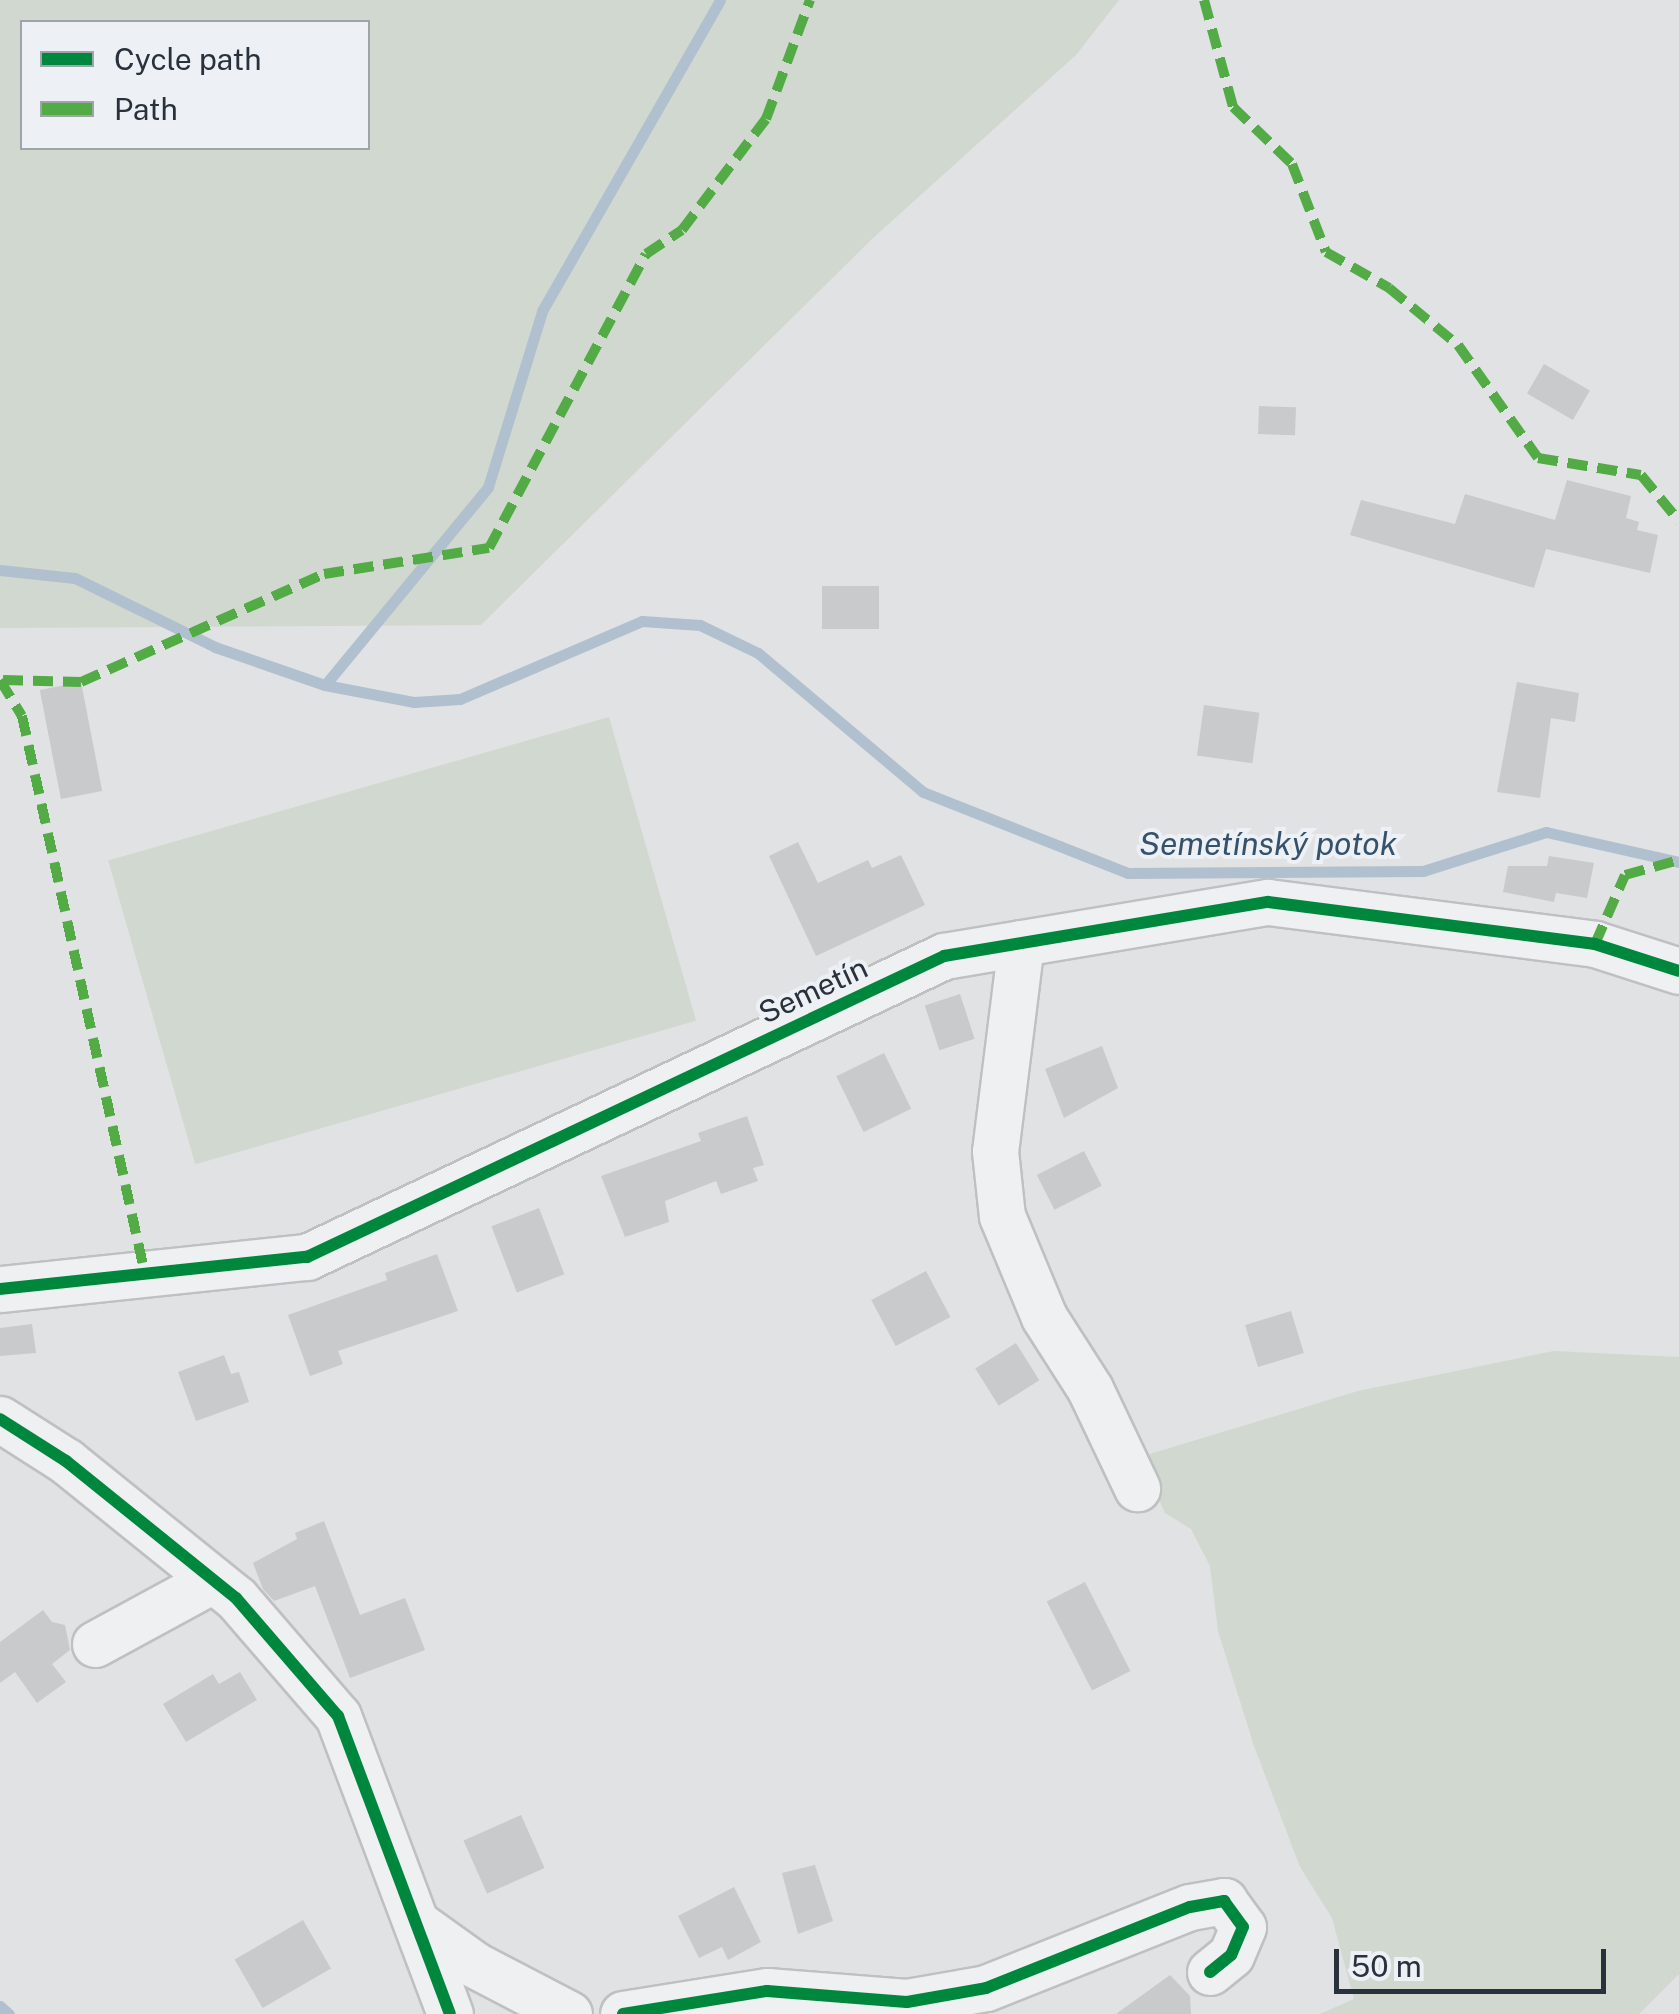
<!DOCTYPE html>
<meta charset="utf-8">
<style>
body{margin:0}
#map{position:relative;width:1679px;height:2014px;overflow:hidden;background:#e0e2e4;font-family:"Public Sans",sans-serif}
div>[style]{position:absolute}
.green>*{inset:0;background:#d1d8d0;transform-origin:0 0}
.stream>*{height:11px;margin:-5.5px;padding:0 5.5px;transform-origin:5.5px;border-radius:5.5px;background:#b0c0ce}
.building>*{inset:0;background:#c8cacc;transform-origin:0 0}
.roads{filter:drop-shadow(2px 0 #bec0c2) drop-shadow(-2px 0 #bec0c2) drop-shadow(0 2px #bec0c2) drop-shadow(0 -2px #bec0c2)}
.minor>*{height:45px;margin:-22.5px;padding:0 22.5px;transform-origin:22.5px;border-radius:22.5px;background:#eff0f1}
.quiet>*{height:10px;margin-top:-5px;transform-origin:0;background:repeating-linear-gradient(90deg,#53ab46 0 20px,transparent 0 30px)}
.cycleway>*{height:12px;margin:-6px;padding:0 6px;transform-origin:6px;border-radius:6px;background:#00873e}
span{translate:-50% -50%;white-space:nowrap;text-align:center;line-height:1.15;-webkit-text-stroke:8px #edf0f4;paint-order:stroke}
.street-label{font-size:30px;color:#28313c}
.water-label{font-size:32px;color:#35526c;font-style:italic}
.legend{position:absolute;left:20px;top:20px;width:350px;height:130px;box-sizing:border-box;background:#edf0f4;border:2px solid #9ea4aa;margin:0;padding:12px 18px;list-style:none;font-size:30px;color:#28313c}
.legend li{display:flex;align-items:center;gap:20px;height:50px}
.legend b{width:50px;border:2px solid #9ea4aa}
.scale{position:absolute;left:1334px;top:1949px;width:272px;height:45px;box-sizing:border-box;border:5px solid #28313c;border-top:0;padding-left:12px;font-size:30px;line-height:35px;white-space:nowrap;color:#28313c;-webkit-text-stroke:8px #edf0f4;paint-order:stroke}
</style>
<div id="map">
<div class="green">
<i style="clip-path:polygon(evenodd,0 0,1119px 0,1076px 55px,872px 239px,481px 625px,0 628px,0 0,368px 22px,368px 148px,22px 148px,22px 22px,368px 22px)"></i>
<i style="left:609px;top:717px;width:316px;height:521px;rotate:74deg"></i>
<i style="clip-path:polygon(1554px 1351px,1679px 1357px,1679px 1974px,1639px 2014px,1320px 2014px,1354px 1999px,1332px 1918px,1300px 1867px,1254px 1746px,1218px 1631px,1210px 1566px,1191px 1529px,1165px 1513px,1140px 1457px,1358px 1391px)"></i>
</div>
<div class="stream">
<i style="left:0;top:570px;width:75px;rotate:6.1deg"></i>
<i style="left:75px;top:578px;width:156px;rotate:26.2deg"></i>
<i style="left:215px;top:647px;width:116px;rotate:19.1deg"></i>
<i style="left:325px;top:685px;width:91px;rotate:10.8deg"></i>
<i style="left:414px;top:702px;width:46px;rotate:-3.7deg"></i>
<i style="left:460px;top:699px;width:198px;rotate:-23.2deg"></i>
<i style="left:642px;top:621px;width:58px;rotate:3.9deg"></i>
<i style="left:700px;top:625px;width:64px;rotate:25.8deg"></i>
<i style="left:758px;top:653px;width:216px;rotate:40.1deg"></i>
<i style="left:923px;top:792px;width:220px;rotate:21.6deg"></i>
<i style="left:1128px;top:873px;width:295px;rotate:-0.4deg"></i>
<i style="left:1423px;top:871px;width:129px;rotate:-17.6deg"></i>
<i style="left:1546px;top:832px;width:136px;rotate:12.7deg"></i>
<i style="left:325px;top:685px;width:256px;rotate:-50.5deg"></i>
<i style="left:488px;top:487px;width:184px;rotate:-72.9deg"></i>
<i style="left:542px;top:311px;width:358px;rotate:-60.2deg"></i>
<i style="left:0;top:2006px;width:12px;rotate:42deg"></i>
</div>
<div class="building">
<i style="left:1544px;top:364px;width:53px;height:34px;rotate:30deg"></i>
<i style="left:1259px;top:406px;width:37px;height:28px;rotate:2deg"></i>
<i style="clip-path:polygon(1567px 480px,1631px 496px,1626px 518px,1639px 522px,1637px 530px,1658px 535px,1650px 573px,1546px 549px,1534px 588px,1350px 535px,1361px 500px,1455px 524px,1465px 494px,1555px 520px)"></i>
<i style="left:879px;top:586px;width:43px;height:57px;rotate:90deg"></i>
<i style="left:81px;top:682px;width:111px;height:42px;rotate:79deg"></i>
<i style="clip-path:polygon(1517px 682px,1579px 693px,1575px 722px,1551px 718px,1540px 798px,1497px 792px)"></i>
<i style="left:1204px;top:705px;width:56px;height:51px;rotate:8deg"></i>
<i style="clip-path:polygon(798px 842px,818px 883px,868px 860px,872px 868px,901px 855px,925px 905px,816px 956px,769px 856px)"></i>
<i style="clip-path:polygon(1549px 856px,1594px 863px,1587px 898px,1556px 893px,1554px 902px,1503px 892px,1508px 866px,1547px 866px)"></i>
<i style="left:960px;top:994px;width:47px;height:37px;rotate:72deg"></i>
<i style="clip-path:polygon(1102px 1046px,1118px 1088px,1064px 1118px,1045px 1069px)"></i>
<i style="left:884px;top:1053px;width:62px;height:53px;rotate:64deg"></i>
<i style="clip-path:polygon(747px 1116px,764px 1165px,753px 1168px,758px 1181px,721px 1194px,716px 1181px,665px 1201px,669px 1222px,625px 1237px,601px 1176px,701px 1141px,698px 1133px)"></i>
<i style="left:1084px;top:1151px;width:39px;height:53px;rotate:63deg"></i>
<i style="left:539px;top:1208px;width:71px;height:51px;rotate:69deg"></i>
<i style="clip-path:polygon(437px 1254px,458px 1311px,338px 1351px,343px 1364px,310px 1376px,288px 1315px,387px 1280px,385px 1273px)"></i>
<i style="left:926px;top:1271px;width:52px;height:62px;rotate:62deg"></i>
<i style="left:1291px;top:1311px;width:44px;height:48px;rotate:73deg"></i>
<i style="clip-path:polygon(32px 1324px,36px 1353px,0 1356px,0 1328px)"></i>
<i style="left:1016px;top:1343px;width:44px;height:48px;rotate:58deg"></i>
<i style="clip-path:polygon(224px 1355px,231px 1374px,239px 1372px,249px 1402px,196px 1421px,178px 1372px)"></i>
<i style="clip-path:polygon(324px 1521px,360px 1615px,405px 1598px,425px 1650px,350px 1678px,315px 1586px,274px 1601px,263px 1589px,253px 1563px,297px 1539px,295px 1533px)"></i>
<i style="left:1085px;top:1582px;width:100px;height:43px;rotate:63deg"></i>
<i style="clip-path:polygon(43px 1610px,52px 1622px,65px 1625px,70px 1650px,52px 1664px,66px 1682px,37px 1703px,15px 1672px,0 1683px,0 1642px)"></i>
<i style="clip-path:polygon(240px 1672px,257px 1700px,186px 1742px,163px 1704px,213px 1674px,219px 1684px)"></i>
<i style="left:521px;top:1815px;width:58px;height:63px;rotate:66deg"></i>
<i style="clip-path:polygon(815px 1865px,833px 1921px,798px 1934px,782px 1873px)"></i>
<i style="clip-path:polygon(734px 1887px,761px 1942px,728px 1960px,722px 1947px,699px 1958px,678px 1916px)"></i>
<i style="left:303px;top:1920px;width:56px;height:79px;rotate:60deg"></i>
<i style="clip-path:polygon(1170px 1975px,1190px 1996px,1191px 2014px,1116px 2014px)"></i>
</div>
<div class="roads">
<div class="minor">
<i style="left:1021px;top:943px;width:210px;rotate:97.1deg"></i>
<i style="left:995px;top:1151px;width:65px;rotate:83.9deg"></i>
<i style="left:1002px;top:1216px;width:109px;rotate:67.4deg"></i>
<i style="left:1044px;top:1317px;width:85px;rotate:57.4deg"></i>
<i style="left:1090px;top:1389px;width:110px;rotate:64.6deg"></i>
<i style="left:0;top:1289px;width:309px;rotate:-6deg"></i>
<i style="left:307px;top:1257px;width:705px;rotate:-25.29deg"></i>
<i style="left:944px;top:956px;width:328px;rotate:-9.5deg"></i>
<i style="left:1268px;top:902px;width:330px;rotate:7.3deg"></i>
<i style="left:1595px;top:944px;width:88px;rotate:17.8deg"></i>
<i style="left:0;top:1419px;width:78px;rotate:32.5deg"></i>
<i style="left:66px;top:1461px;width:218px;rotate:38.9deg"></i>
<i style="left:236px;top:1598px;width:156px;rotate:49.2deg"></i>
<i style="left:338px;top:1716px;width:318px;rotate:69.4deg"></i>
<i style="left:95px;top:1644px;width:134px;rotate:-28.5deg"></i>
<i style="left:418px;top:1924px;width:70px;rotate:35.7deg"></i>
<i style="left:475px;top:1965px;width:106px;rotate:27.5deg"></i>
<i style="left:623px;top:2014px;width:146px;rotate:-9.1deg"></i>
<i style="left:767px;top:1991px;width:140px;rotate:4.5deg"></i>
<i style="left:907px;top:2002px;width:80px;rotate:-10deg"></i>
<i style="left:986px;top:1988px;width:219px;rotate:-21.7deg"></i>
<i style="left:1190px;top:1907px;width:35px;rotate:-10deg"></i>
<i style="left:1224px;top:1901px;width:32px;rotate:54deg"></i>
<i style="left:1243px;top:1927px;width:30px;rotate:113deg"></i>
<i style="left:1231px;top:1955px;width:27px;rotate:141deg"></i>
</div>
</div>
<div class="quiet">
<i style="left:1204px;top:0;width:111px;rotate:74.8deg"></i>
<i style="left:1233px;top:107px;width:82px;rotate:44deg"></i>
<i style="left:1292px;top:164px;width:94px;rotate:68.9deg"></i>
<i style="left:1326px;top:252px;width:73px;rotate:29.7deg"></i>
<i style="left:1389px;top:288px;width:89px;rotate:39.6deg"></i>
<i style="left:1458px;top:345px;width:138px;rotate:54.7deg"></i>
<i style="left:1538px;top:458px;width:104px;rotate:9.4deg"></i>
<i style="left:1641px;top:475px;width:60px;rotate:50.4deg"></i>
<i style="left:0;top:680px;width:42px;rotate:58.6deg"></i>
<i style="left:22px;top:716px;width:571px;rotate:77.57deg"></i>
<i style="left:3px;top:680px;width:78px;rotate:1.5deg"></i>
<i style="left:81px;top:682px;width:266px;rotate:-24deg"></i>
<i style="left:324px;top:574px;width:167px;rotate:-9deg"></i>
<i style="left:489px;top:548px;width:333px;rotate:-61.9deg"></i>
<i style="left:646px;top:254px;width:43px;rotate:-33.7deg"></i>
<i style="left:682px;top:230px;width:139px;rotate:-52.9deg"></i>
<i style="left:766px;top:119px;width:127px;rotate:-69.7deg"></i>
<i style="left:1595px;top:944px;width:75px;rotate:-66.5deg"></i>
<i style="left:1625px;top:875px;width:56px;rotate:-15.5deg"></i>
</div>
<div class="cycleway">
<i style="left:0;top:1289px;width:309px;rotate:-6deg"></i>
<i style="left:307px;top:1257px;width:705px;rotate:-25.29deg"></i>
<i style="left:944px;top:956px;width:328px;rotate:-9.5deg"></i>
<i style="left:1268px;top:902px;width:330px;rotate:7.3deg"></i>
<i style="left:1595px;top:944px;width:88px;rotate:17.8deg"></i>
<i style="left:0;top:1419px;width:78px;rotate:32.5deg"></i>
<i style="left:66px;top:1461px;width:218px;rotate:38.9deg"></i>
<i style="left:236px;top:1598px;width:156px;rotate:49.2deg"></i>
<i style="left:338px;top:1716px;width:318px;rotate:69.4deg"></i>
<i style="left:623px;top:2014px;width:146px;rotate:-9.1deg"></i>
<i style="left:767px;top:1991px;width:140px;rotate:4.5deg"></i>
<i style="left:907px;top:2002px;width:80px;rotate:-10deg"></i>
<i style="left:986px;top:1988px;width:219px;rotate:-21.7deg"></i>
<i style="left:1190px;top:1907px;width:35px;rotate:-10deg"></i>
<i style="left:1224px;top:1901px;width:32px;rotate:54deg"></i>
<i style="left:1243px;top:1927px;width:30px;rotate:113deg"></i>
<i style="left:1231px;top:1955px;width:27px;rotate:141deg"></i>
</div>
<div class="street-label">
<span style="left:813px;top:990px;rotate:-25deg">Semetín</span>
</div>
<div class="water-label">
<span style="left:1268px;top:844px">Semetínský potok</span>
</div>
<ul class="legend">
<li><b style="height:12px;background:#00873e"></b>Cycle path</li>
<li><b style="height:12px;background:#53ab46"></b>Path</li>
</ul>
<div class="scale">50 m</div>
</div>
